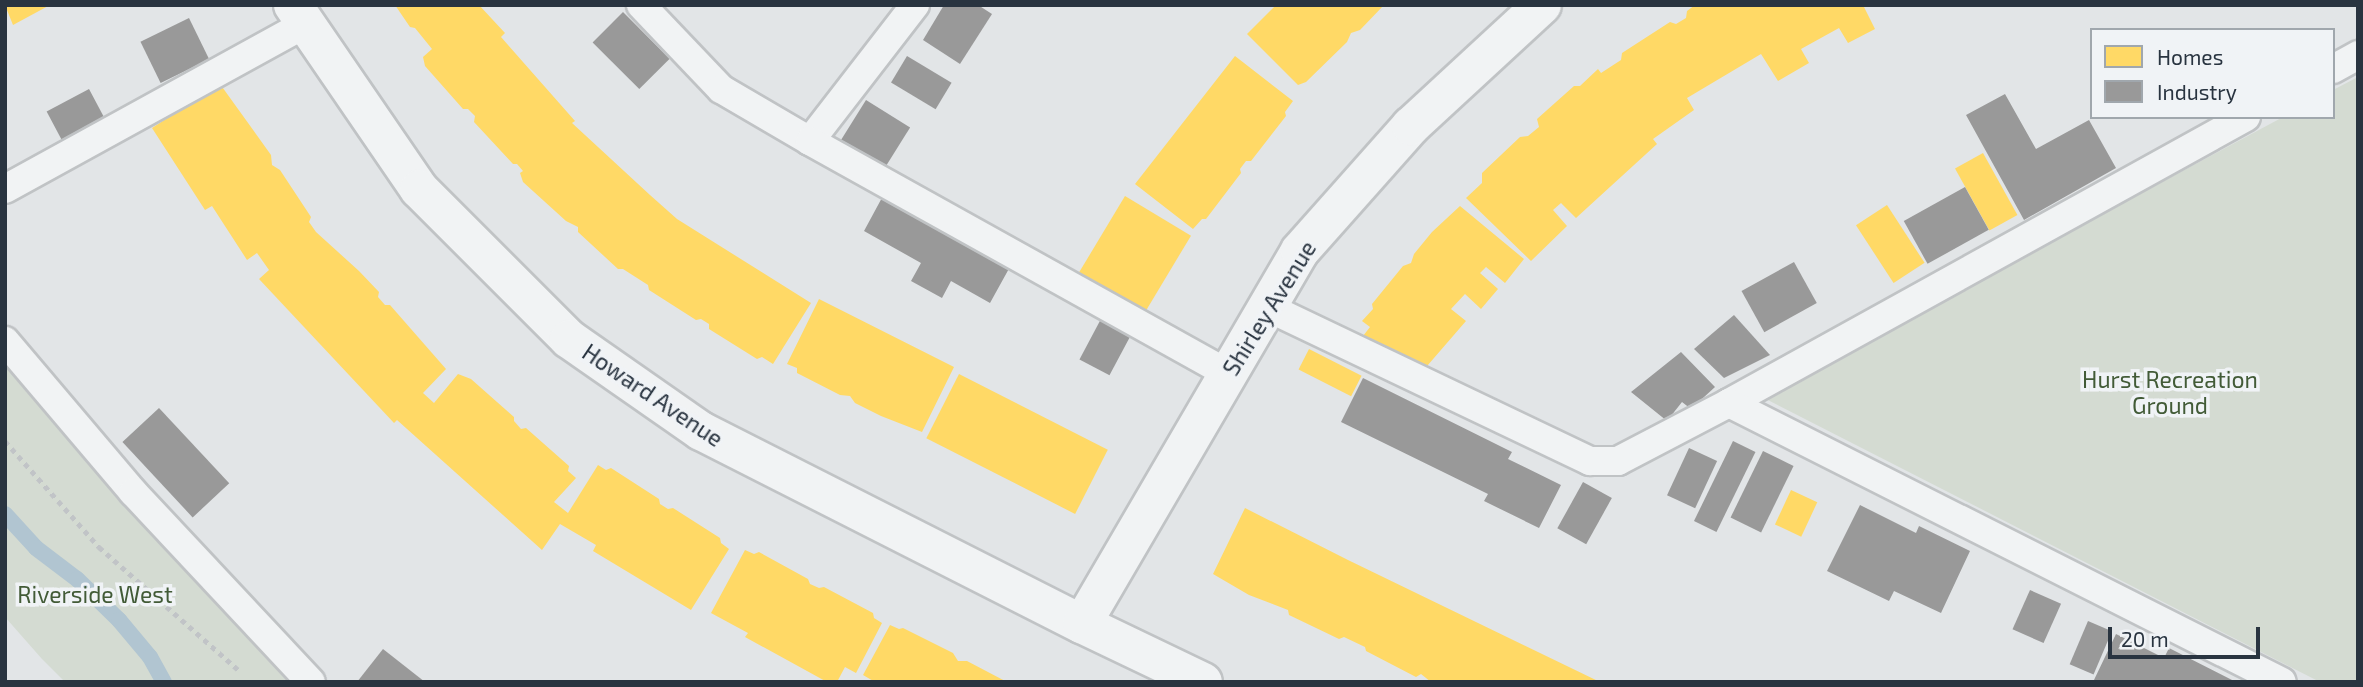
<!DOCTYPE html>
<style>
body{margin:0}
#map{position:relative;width:2363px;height:687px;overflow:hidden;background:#e2e5e7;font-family:"Exo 2",sans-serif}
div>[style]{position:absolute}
.green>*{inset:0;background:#d4dbd2}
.homes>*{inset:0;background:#ffd966;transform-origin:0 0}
.industry>*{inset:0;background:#999;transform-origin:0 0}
.stream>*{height:16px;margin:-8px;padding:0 8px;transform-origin:8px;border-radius:8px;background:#b1c5d1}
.path>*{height:4.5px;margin-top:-2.25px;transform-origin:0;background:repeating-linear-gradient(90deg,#c1c4c7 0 5px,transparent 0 10px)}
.roads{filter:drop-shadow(2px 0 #c0c3c5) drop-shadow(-2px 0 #c0c3c5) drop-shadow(0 2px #c0c3c5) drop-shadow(0 -2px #c0c3c5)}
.lane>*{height:28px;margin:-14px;padding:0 14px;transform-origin:14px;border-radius:14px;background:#f1f3f4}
.street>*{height:38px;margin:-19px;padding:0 19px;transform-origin:19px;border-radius:19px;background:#f1f3f4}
span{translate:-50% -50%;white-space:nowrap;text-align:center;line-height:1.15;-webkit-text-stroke:7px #f0f3f6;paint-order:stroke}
.street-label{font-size:23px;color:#293440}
.park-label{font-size:23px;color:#425b37}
.frame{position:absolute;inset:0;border:7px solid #293440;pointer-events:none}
.legend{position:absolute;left:2090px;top:28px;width:245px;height:91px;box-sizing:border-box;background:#f0f3f6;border:2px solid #a0a7ad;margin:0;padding:9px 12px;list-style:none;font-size:21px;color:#293440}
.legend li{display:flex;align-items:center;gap:14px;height:35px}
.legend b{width:35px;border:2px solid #a0a7ad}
.scale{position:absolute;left:2108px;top:627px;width:152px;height:32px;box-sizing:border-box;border:4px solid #293440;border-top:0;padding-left:9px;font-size:21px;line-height:24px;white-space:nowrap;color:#293440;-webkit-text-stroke:5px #f0f3f6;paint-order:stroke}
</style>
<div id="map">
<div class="green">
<i style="clip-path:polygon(2358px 77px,2358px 682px,2320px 682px,1762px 397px,2283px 117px,2333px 117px,2333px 90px)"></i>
<i style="clip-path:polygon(5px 363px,170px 553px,291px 682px,65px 682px,42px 659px,5px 617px)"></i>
</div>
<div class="homes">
<i style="clip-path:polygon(5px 5px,50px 5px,13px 25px)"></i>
<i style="clip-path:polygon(395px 5px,479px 5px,505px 33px,501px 37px,575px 121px,572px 123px,650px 195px,677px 219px,811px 303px,773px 364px,762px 357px,757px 359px,709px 329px,709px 324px,701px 319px,696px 320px,649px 290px,648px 285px,623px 269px,618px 269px,578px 232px,578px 227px,566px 221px,523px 182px,520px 173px,523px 171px,517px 164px,513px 164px,474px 122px,475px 116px,468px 109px,463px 109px,425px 66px,423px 57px,432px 49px,415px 28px,410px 27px)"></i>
<i style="clip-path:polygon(1276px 5px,1384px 5px,1360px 30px,1351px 33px,1347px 42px,1306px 82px,1298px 85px,1247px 34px)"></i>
<i style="clip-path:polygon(1695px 5px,1863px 5px,1875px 29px,1848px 43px,1839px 28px,1801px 49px,1809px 63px,1778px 81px,1761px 54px,1687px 98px,1694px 110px,1653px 139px,1657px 144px,1576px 218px,1561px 203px,1553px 210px,1567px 226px,1531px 261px,1466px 198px,1482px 183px,1482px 173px,1520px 137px,1528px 136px,1539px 127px,1537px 119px,1574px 86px,1580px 86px,1598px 69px,1601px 73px,1621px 60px,1622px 53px,1670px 22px,1676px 24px,1686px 18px,1687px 11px)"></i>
<i style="clip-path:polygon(1235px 56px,1293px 101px,1285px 112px,1286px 116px,1251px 161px,1246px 161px,1240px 169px,1241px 173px,1206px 219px,1202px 219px,1193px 229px,1135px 184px)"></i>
<i style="clip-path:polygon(220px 84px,271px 155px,272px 165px,280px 170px,311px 217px,309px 222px,316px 232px,359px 271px,379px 292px,378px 297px,385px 305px,390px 305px,446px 369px,423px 393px,434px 403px,458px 374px,471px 379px,514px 417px,514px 421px,521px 429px,526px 428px,569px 466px,568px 471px,576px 478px,554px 502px,568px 513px,598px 465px,606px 470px,611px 468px,659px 499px,660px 504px,668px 509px,673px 508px,720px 538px,721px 543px,729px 549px,691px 610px,593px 551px,596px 545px,560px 524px,542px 550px,397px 420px,394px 423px,259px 279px,269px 270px,257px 253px,247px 260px,212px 206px,205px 210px,152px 128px)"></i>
<i style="left:1983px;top:153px;width:71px;height:32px;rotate:61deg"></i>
<i style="left:1125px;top:196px;width:77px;height:89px;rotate:31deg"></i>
<i style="left:1887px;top:205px;width:69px;height:37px;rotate:57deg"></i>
<i style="clip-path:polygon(1460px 206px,1524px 259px,1505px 283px,1486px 267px,1480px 273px,1498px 289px,1481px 309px,1465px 294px,1451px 309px,1466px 321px,1421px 373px,1397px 365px,1363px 336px,1370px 327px,1362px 321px,1373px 309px,1372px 304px,1403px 266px,1411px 263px,1414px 254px,1432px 232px)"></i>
<i style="clip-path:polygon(819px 299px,954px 367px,922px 432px,881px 416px,855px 403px,850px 396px,840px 395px,797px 373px,797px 368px,787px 364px)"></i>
<i style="left:1309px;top:349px;width:59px;height:23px;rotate:27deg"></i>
<i style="left:959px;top:374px;width:167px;height:72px;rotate:27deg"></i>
<i style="left:1791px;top:490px;width:29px;height:38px;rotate:25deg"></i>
<i style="clip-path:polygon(1245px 508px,1348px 560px,1600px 682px,1431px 682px,1421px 674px,1416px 677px,1366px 651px,1365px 647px,1344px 637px,1339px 639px,1289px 615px,1288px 610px,1249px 595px,1213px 574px)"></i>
<i style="clip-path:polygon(745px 550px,754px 554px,759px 552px,808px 579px,810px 584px,819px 588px,824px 587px,873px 613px,874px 618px,882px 623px,856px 673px,845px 667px,837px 682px,827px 682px,745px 637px,748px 633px,711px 613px)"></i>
<i style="clip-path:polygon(890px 625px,899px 629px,903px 628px,953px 653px,958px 661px,967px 661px,1007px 682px,875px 682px,863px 675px)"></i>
</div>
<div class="industry">
<i style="clip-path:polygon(944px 5px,978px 5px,992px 14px,960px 64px,923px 40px)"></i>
<i style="left:623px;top:12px;width:66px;height:43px;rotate:45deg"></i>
<i style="left:189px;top:18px;width:46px;height:54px;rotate:64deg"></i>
<i style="left:907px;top:56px;width:52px;height:31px;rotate:31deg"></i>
<i style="left:89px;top:89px;width:34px;height:48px;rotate:62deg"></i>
<i style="clip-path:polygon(2005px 94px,2036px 149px,2089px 120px,2116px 168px,2024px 220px,1966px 115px)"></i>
<i style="left:866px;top:100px;width:52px;height:49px;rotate:32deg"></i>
<i style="left:1965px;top:187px;width:49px;height:70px;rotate:61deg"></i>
<i style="clip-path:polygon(884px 194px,1011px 265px,990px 303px,951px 281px,942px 298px,911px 281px,921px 263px,864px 231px)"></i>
<i style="left:1794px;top:262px;width:47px;height:60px;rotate:61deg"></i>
<i style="clip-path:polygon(1734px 315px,1770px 355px,1724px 378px,1694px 349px)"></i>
<i style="left:1102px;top:317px;width:34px;height:48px;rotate:28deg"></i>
<i style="clip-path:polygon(1681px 352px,1715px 387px,1691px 409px,1682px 402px,1667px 421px,1631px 392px)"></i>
<i style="clip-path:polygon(1363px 378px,1512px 452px,1508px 459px,1561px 485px,1539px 528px,1484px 501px,1488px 494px,1341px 422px)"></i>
<i style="left:159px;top:408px;width:103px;height:50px;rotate:47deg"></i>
<i style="left:1733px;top:441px;width:25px;height:89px;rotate:26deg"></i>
<i style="left:1689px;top:448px;width:31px;height:52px;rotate:25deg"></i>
<i style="left:1763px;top:451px;width:34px;height:74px;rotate:26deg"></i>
<i style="left:1583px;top:482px;width:33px;height:53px;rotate:29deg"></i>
<i style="clip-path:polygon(1860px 505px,1916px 533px,1919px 526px,1970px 551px,1941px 613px,1894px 591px,1889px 601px,1827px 571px)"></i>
<i style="left:2030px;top:590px;width:34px;height:43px;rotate:24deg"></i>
<i style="left:2088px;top:621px;width:26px;height:47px;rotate:23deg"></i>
<i style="clip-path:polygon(2116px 634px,2164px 658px,2169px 648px,2236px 682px,2093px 682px)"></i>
<i style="clip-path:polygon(383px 649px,425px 682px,357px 682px)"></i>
</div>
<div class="stream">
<i style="left:5px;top:514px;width:46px;rotate:47.6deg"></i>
<i style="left:36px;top:548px;width:51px;rotate:37.1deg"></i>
<i style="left:77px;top:579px;width:59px;rotate:44.3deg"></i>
<i style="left:119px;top:620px;width:48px;rotate:50deg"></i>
<i style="left:150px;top:657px;width:29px;rotate:61deg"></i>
</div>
<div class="path">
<i style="left:5px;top:441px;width:142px;rotate:48.4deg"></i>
<i style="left:99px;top:547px;width:189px;rotate:41.4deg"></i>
</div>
<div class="roads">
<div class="lane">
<i style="left:641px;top:5px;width:116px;rotate:46.4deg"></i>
<i style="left:721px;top:89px;width:103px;rotate:30.3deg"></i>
<i style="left:915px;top:5px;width:172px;rotate:127.7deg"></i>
<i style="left:810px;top:141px;width:479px;rotate:29.1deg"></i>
<i style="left:2333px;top:69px;width:29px;rotate:-29deg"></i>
<i style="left:2246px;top:117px;width:591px;rotate:151.05deg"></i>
<i style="left:1729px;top:403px;width:619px;rotate:26.77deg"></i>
<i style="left:5px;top:189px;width:342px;rotate:-28.8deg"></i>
<i style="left:1267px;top:307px;width:358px;rotate:25.5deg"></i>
<i style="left:1590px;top:461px;width:28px"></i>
<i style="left:1618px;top:461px;width:125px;rotate:-27.6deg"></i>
<i style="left:5px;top:341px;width:198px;rotate:49.7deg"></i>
<i style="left:133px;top:492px;width:260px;rotate:46.9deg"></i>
</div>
<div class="street">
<i style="left:293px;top:5px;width:223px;rotate:55.6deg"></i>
<i style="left:419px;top:189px;width:212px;rotate:45deg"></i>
<i style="left:569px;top:339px;width:161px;rotate:34.9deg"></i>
<i style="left:701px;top:431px;width:427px;rotate:26.9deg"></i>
<i style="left:1082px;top:624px;width:134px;rotate:25.6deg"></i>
<i style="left:1082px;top:624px;width:432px;rotate:-59.7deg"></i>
<i style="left:1300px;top:251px;width:167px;rotate:-48.4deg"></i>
<i style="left:1411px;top:126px;width:178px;rotate:-42.7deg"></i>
</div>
</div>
<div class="street-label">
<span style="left:1269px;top:308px;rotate:-58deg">Shirley Avenue</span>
<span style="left:653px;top:395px;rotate:34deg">Howard Avenue</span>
</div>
<div class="park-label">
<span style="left:2170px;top:392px">Hurst Recreation<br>Ground</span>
<span style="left:95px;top:594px">Riverside West</span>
</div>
<div class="frame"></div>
<ul class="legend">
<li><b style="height:19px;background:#ffd966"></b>Homes</li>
<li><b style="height:19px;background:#999"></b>Industry</li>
</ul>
<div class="scale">20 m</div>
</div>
